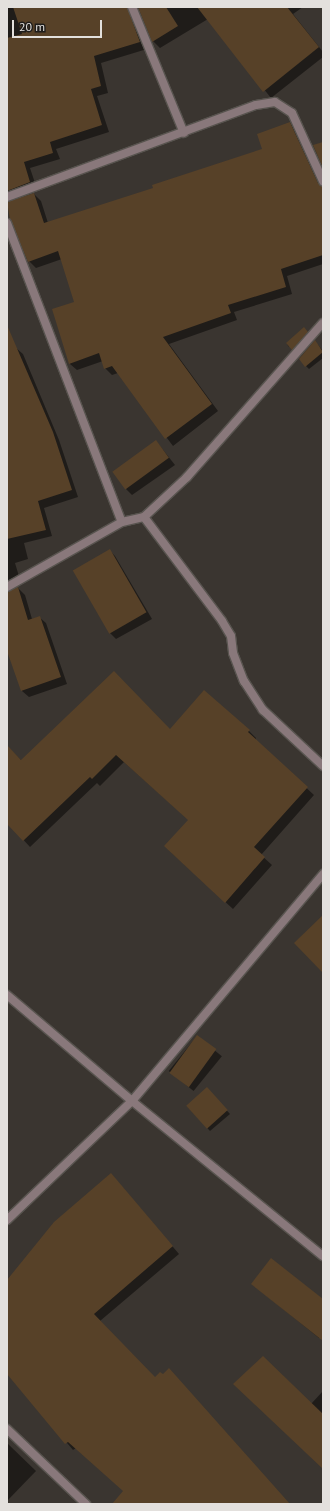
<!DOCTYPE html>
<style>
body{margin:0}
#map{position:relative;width:330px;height:1511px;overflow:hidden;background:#3a3530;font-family:"PT Sans",sans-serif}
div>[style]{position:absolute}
.shadow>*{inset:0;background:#0007;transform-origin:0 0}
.building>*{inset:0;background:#574128;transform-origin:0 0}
.roads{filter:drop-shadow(1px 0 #58544f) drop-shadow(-1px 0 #58544f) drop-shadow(0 1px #58544f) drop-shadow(0 -1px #58544f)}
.minor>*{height:8px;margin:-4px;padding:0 4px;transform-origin:4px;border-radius:4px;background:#89787b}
span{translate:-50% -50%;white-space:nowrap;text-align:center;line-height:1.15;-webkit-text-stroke:3.5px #1f1d1b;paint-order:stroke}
.frame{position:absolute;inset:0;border:8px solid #e3e0dd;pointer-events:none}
.scale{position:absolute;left:12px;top:20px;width:90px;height:18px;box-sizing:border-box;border:2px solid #e3e0dd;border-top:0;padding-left:5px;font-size:12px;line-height:14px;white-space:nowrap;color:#e3e0dd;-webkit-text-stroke:3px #1f1d1b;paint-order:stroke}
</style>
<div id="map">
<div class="shadow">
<i style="clip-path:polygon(7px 7px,303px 7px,293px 14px,323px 52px,323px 57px,271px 98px,208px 19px,160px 48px,153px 41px,140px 8px,136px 9px,147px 49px,101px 63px,108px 93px,97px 96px,109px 132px,56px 149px,60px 159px,30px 168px,37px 189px,18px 197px,18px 199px,34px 194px,41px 201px,48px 223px,154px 189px,263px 150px,290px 123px,297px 130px,310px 158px,323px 197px,323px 264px,287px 276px,292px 294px,234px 312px,237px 320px,169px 344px,218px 411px,173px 446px,118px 373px,112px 375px,105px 368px,103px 361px,77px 370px,70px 364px,75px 302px,62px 259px,36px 268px,29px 261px,7px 204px,7px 202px,11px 201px,7px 197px)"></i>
<i style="left:308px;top:332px;width:4px;height:24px;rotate:63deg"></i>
<i style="clip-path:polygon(318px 345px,323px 351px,323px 358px,309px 369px,306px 366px)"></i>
<i style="clip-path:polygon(16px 348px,23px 354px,59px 440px,78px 497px,44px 508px,52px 536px,24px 543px,28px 559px,15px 563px,21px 583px,11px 589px,8px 593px,18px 588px,25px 595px,32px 619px,39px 617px,46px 623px,67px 684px,29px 697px,22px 691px,7px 648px,7px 350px)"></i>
<i style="clip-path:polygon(156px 441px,175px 465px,132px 495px,126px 489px)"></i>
<i style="clip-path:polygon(109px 550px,115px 556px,152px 619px,116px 639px,110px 633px)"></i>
<i style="clip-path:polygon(204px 691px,249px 731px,256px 738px,255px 740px,314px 795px,261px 855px,272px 865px,233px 909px,172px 853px,189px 820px,124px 762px,100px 786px,97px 783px,30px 847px,7px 822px,7px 746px,22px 761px,41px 743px,170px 730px)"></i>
<i style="left:197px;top:1036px;width:32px;height:45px;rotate:39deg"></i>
<i style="clip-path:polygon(210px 1092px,230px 1114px,210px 1131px,187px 1106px)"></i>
<i style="clip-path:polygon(111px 1174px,179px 1254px,100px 1321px,155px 1379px,289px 1504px,139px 1504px,76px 1448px,73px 1450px,12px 1378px,7px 1360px,7px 1330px)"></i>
<i style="clip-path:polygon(252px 1284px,323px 1301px,323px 1335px,319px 1338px)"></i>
<i style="clip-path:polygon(323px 1391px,323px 1468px,311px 1404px)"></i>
<i style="clip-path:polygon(7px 1443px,36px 1471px,7px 1501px)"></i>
</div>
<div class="building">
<i style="clip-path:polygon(13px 7px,127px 7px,140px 42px,94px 56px,101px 86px,91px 89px,102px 125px,50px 142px,53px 153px,24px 162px,30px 182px,7px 191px,7px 38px,22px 34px)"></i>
<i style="clip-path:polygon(138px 7px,166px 7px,178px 26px,152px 42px)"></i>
<i style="clip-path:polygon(197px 7px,287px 7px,319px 47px,263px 92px)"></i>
<i style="clip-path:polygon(290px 122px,318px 183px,323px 186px,323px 255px,281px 269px,286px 287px,228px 305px,231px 313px,163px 337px,212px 404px,165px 439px,112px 366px,104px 369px,99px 353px,69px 364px,52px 309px,74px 302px,58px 251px,28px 262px,10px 219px,7px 202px,34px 193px,44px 223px,153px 188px,152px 185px,262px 149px,257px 134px)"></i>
<i style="clip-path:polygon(323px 142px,323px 168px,313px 145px)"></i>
<i style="clip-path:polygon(7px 325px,53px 432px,72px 490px,38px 501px,46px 530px,7px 539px)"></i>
<i style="clip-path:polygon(304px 327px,308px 332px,292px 350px,286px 343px)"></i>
<i style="clip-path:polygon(315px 340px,323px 352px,305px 367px,299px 359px)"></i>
<i style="left:156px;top:440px;width:22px;height:54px;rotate:54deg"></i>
<i style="left:110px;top:549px;width:73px;height:43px;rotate:60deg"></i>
<i style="clip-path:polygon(18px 587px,28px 620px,40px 616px,61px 677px,21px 691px,7px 651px,7px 592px)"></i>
<i style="clip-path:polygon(114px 671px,170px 729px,204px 690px,250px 730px,248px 732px,308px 787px,254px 847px,265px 857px,225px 903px,164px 846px,188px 820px,116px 755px,92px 779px,90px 777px,23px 841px,7px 824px,7px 745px,21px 760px)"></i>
<i style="clip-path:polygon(323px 915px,323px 973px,294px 943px)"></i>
<i style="left:197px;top:1035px;width:24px;height:47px;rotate:36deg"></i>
<i style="left:207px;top:1087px;width:31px;height:28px;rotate:48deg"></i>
<i style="clip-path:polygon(111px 1173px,173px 1246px,94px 1314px,155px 1377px,160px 1372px,163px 1374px,169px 1368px,290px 1504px,112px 1504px,123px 1491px,68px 1442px,65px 1444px,7px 1374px,7px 1280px,54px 1222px)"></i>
<i style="clip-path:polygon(271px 1258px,323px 1299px,323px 1341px,251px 1284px)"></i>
<i style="clip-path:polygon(263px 1356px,323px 1414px,323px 1469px,233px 1384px)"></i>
</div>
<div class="roads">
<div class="minor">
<i style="left:132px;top:7px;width:136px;rotate:67.6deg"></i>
<i style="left:7px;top:197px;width:265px;rotate:-20.3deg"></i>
<i style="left:256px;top:105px;width:19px;rotate:-9deg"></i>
<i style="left:275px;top:102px;width:20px;rotate:33deg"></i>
<i style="left:292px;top:113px;width:75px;rotate:65.5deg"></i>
<i style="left:7px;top:223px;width:320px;rotate:69deg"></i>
<i style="left:122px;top:522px;width:23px;rotate:-13deg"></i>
<i style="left:144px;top:517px;width:59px;rotate:-42.9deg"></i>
<i style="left:187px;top:477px;width:205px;rotate:-48.6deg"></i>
<i style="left:144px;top:517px;width:130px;rotate:53.1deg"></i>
<i style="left:222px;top:621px;width:17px;rotate:59deg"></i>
<i style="left:231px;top:636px;width:17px;rotate:83deg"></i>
<i style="left:233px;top:653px;width:30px;rotate:69deg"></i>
<i style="left:244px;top:681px;width:35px;rotate:57deg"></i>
<i style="left:263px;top:710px;width:82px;rotate:43deg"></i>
<i style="left:7px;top:587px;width:132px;rotate:-29.5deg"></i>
<i style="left:7px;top:995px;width:164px;rotate:40.3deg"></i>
<i style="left:132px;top:1101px;width:246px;rotate:39.1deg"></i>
<i style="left:7px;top:1220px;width:173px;rotate:-43.6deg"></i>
<i style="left:132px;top:1101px;width:297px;rotate:-49.9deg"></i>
<i style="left:7px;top:1429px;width:109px;rotate:43.5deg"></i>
</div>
</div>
<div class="frame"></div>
<div class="scale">20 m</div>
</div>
